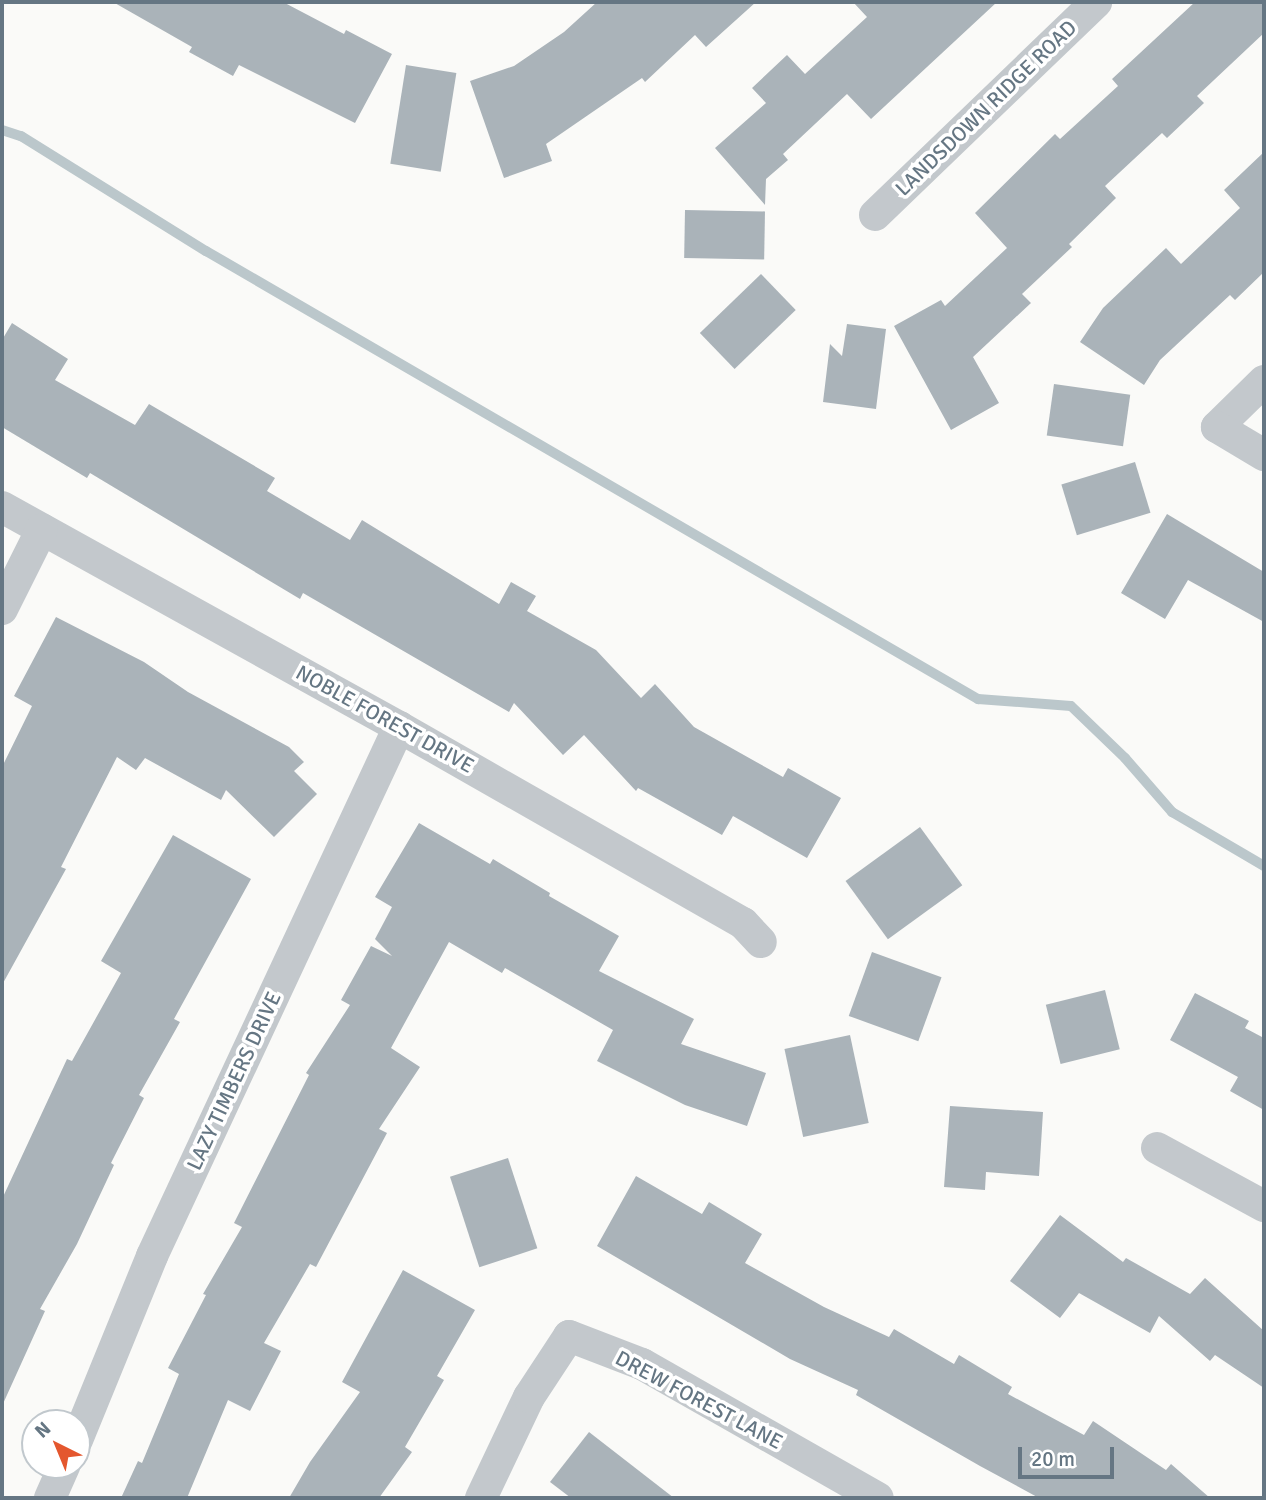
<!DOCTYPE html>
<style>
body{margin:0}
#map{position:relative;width:1266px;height:1500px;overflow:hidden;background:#fafaf8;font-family:Signika,sans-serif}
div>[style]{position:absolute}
.stream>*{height:10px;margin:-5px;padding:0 5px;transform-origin:5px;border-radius:5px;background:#bbc7cb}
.building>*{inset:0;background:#aab3b9;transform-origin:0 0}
.minor>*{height:32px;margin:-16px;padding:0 16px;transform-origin:16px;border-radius:16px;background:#c3c8cc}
span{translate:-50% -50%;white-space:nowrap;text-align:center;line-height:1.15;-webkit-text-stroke:7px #fff;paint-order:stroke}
.street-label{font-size:21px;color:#657683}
.frame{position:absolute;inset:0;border:4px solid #657683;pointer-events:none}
.north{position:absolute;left:21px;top:1409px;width:70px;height:70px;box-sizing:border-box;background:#fff;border:2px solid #c1c8cd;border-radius:50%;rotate:317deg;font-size:19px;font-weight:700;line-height:28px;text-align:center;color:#657683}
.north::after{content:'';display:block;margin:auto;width:24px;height:32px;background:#e4572e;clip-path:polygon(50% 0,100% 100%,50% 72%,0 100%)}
.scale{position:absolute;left:1018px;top:1447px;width:96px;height:32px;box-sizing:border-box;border:4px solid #657683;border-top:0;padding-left:9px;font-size:21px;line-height:24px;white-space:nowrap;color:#657683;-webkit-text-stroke:5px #fff;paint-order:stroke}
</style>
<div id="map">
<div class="stream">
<i style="left:2px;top:130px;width:20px;rotate:18deg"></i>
<i style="left:21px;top:136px;width:218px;rotate:31.9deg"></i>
<i style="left:206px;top:251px;width:893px;rotate:30.13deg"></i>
<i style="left:978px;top:699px;width:93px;rotate:4.3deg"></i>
<i style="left:1071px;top:706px;width:75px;rotate:43.9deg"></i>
<i style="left:1125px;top:758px;width:72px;rotate:49deg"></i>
<i style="left:1172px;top:812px;width:107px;rotate:30.4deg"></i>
</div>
<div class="building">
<i style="clip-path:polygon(113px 2px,283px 2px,344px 34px,346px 30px,392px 54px,355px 123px,239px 65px,233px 76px,189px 52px,192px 47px)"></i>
<i style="clip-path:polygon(597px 2px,756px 2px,706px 47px,695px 35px,645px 82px,642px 78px,546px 144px,552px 161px,504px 178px,470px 81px,514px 66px,564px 32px)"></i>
<i style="clip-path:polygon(853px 2px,997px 2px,871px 119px,847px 94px,783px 154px,788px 160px,766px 179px,765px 205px,715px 148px,766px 103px,752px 88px,787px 55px,805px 74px,867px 17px)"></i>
<i style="clip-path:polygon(1195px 2px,1264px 2px,1264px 33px,1197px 96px,1204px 103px,1167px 138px,1162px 133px,1105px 186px,1116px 198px,1069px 244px,1072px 247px,1022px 294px,1031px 303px,973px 357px,999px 403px,951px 430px,894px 326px,941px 300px,945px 306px,1007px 248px,975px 213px,1055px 134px,1060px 139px,1118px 86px,1112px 79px)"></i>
<i style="left:406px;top:65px;width:51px;height:100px;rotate:9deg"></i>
<i style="clip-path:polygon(1264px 152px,1264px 272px,1235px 300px,1230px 295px,1160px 360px,1144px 385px,1080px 342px,1103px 308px,1166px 248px,1181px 264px,1240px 208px,1224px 190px)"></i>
<i style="left:685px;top:210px;width:80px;height:48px;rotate:1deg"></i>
<i style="left:761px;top:274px;width:50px;height:85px;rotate:46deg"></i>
<i style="clip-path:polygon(12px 323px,68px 359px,55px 380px,135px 425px,149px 404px,275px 478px,267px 491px,350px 540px,362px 520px,499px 604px,511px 582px,536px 596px,527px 611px,596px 650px,641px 698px,655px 684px,694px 727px,783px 777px,788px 768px,841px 798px,807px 858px,733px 816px,722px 835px,638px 788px,636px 791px,584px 735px,563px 755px,514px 703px,509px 712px,303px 593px,300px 599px,90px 473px,87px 478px,2px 427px,2px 340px)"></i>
<i style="clip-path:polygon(847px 324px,886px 329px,876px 409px,823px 402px,830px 344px,842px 356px)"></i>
<i style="left:1054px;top:384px;width:77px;height:52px;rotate:8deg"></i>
<i style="left:1135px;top:462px;width:53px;height:77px;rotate:73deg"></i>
<i style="clip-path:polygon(1167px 514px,1264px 572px,1264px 622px,1188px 580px,1165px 619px,1121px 593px)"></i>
<i style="clip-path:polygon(56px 617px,144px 662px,188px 692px,289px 747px,304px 762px,294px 771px,317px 794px,274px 837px,226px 790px,221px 800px,145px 758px,136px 770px,117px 757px,61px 867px,66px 869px,2px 985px,2px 767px,32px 706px,14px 696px)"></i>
<i style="clip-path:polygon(419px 823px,490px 864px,493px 859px,550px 893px,549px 896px,619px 936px,599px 971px,694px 1019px,681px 1044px,766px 1073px,747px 1126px,685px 1105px,597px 1061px,613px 1030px,505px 968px,502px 973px,449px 942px,391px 1048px,420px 1067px,379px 1129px,387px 1133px,316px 1267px,310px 1264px,264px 1343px,281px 1351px,250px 1411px,228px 1400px,187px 1498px,121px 1498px,138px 1461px,142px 1463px,179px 1374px,168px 1368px,206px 1295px,203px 1294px,242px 1227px,234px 1223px,309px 1075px,306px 1073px,350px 1005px,341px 1000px,371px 946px,392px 956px,375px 939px,392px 907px,375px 897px)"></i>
<i style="left:920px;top:827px;width:72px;height:92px;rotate:54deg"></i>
<i style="clip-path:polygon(173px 835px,251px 879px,174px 1019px,180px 1022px,139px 1095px,144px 1098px,111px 1163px,114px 1165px,77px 1244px,40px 1309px,45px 1311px,2px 1406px,2px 1199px,67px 1059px,72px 1061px,121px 973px,101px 961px)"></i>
<i style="left:872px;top:952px;width:74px;height:68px;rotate:20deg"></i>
<i style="left:1105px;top:990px;width:61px;height:61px;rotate:76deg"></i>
<i style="clip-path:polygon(1195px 993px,1249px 1021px,1245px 1028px,1262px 1037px,1264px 1032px,1264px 1110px,1230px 1091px,1238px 1077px,1170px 1040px)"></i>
<i style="left:850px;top:1035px;width:90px;height:67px;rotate:78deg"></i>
<i style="clip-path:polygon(950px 1106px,1043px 1112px,1039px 1176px,986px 1172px,985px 1190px,944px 1187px)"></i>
<i style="left:508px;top:1158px;width:95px;height:61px;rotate:72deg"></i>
<i style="clip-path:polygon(636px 1176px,702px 1214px,709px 1202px,762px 1234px,745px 1263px,824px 1307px,889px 1337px,894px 1329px,954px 1364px,959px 1355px,1012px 1387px,1008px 1394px,1084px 1435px,1093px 1421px,1166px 1470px,1171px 1464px,1210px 1498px,1039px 1498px,980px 1466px,856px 1395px,858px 1390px,790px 1359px,597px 1246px)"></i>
<i style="clip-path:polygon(1060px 1215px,1123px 1262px,1126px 1258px,1190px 1294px,1205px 1278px,1264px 1331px,1264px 1388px,1215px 1355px,1210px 1361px,1159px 1316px,1150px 1333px,1079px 1293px,1060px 1318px,1010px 1281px)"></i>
<i style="clip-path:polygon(403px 1270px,475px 1310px,437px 1376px,444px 1380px,405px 1447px,412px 1452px,379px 1498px,289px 1498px,310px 1462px,360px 1392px,342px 1382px)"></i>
<i style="clip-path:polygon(589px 1432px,674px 1498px,571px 1498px,550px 1482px)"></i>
</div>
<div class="minor">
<i style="left:875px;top:215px;width:307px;rotate:-43.9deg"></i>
<i style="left:1264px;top:381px;width:66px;rotate:135.6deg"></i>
<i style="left:1217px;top:427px;width:55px;rotate:30.8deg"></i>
<i style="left:2px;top:507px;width:454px;rotate:29deg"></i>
<i style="left:399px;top:727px;width:396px;rotate:29.7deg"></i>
<i style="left:743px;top:923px;width:26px;rotate:47deg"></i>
<i style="left:2px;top:609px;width:89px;rotate:-63.4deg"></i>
<i style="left:1157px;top:1148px;width:122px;rotate:28.5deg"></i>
<i style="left:77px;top:1440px;width:199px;rotate:-67.8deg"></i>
<i style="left:152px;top:1256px;width:584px;rotate:-64.97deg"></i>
<i style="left:50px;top:1498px;width:36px;rotate:-66deg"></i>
<i style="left:481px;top:1498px;width:112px;rotate:-64.6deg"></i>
<i style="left:529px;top:1397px;width:73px;rotate:-56.7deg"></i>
<i style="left:569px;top:1336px;width:78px;rotate:21deg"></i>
<i style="left:642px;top:1364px;width:271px;rotate:29.6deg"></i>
</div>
<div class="street-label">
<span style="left:986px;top:108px;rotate:-44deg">LANDSDOWN RIDGE ROAD</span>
<span style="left:385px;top:719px;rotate:29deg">NOBLE FOREST DRIVE</span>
<span style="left:234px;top:1081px;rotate:-65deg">LAZY TIMBERS DRIVE</span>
<span style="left:699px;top:1400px;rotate:28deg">DREW FOREST LANE</span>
</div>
<div class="frame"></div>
<div class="north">N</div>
<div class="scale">20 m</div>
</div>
